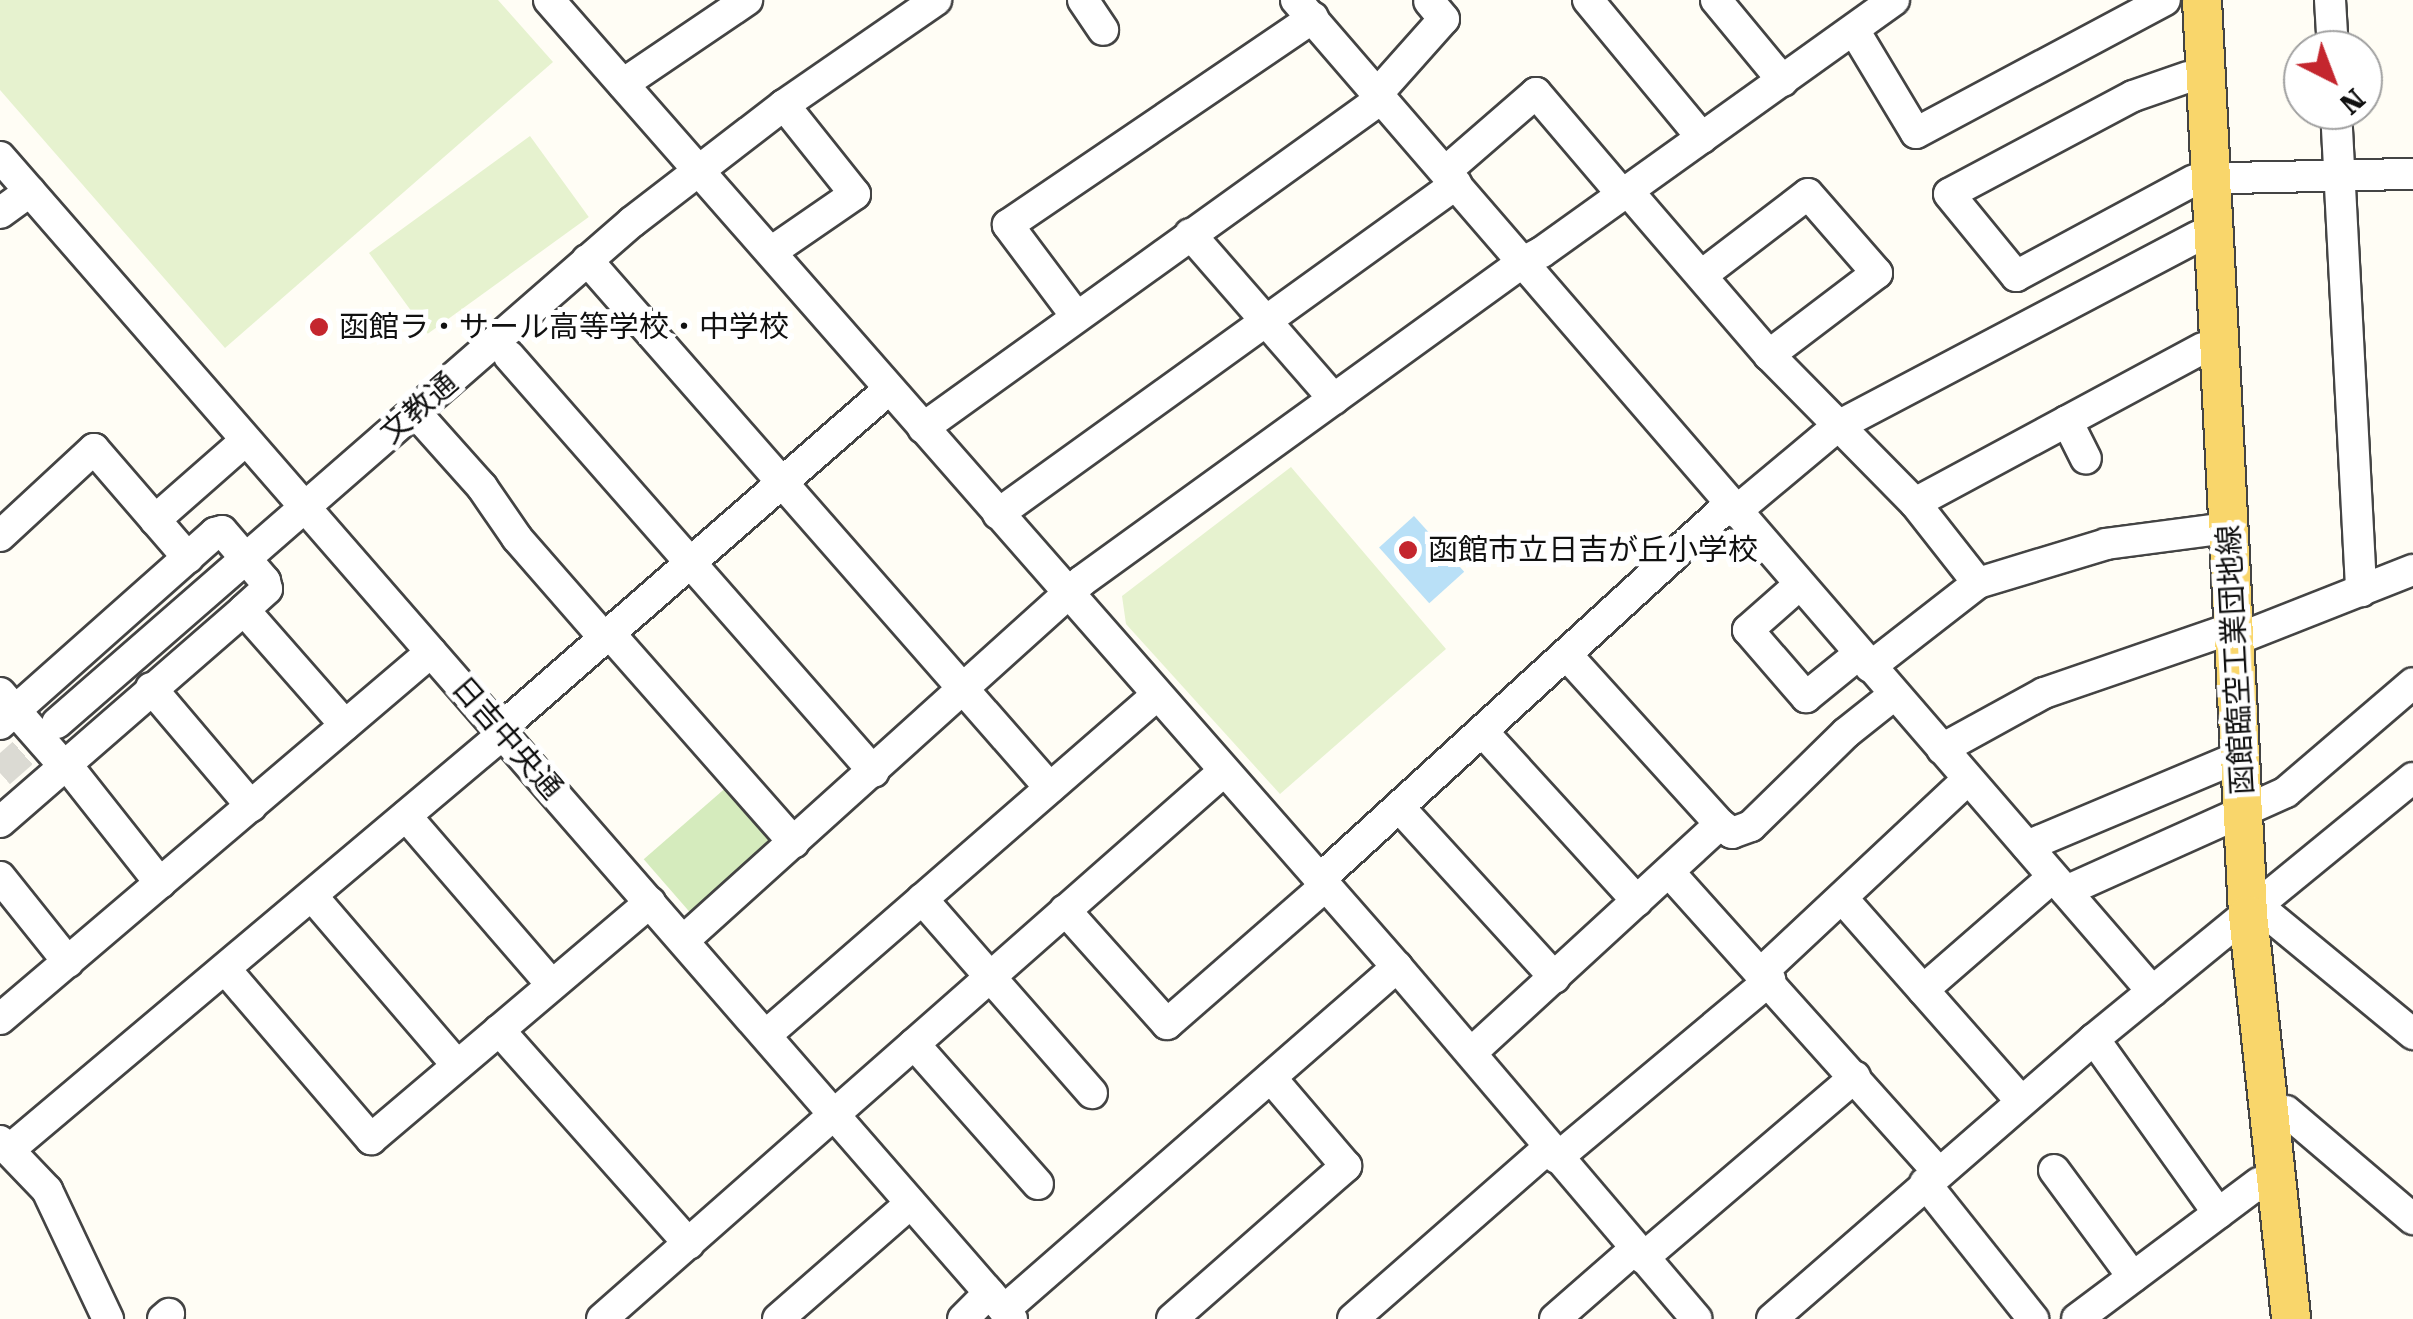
<!DOCTYPE html>
<meta charset="utf-8">
<style>
body{margin:0}
#map{position:relative;width:2413px;height:1319px;overflow:hidden;background:#fffdf5;font-family:"Roboto Serif","Noto Sans JP",serif}
div>[style]{position:absolute}
.green>*{inset:0;background:#d5ebbd;transform-origin:0 0}
.pitch>*{inset:0;background:#e6f2cf;transform-origin:0 0}
.water>*{inset:0;background:#b9e0f7;transform-origin:0 0}
.minor-tunnel>*{height:30px;margin-top:-15px;transform-origin:0;background:repeating-linear-gradient(90deg,#dbdad3 0 30px,transparent 0 45px)}
.roads{filter:drop-shadow(2px 0 #444) drop-shadow(-2px 0 #444) drop-shadow(0 2px #444) drop-shadow(0 -2px #444)}
.minor>*{height:30px;margin:-15px;padding:0 15px;transform-origin:15px;border-radius:15px;background:#fff}
.major>*{height:38px;margin:-19px;padding:0 19px;transform-origin:19px;border-radius:19px;background:#f9d66b}
.dots>*{width:28px;height:28px;translate:-50% -50%;box-sizing:border-box;border:5px solid #fff;border-radius:50%}
span{translate:-50% -50%;white-space:nowrap;text-align:center;line-height:1.15;-webkit-text-stroke:10px #fff;paint-order:stroke}
.poi-label{font-size:30px;color:#111}
.left{translate:0 -50%;text-align:left}
.street-label{font-size:30px;color:#111}
.north{position:absolute;left:2283px;top:30px;width:100px;height:100px;box-sizing:border-box;background:#fff;border:2px solid #a0a0a0;border-radius:50%;rotate:138deg;font-size:28px;font-weight:700;line-height:40px;text-align:center;color:#111}
.north::after{content:'';display:block;margin:auto;width:35px;height:45px;background:#c4262e;clip-path:polygon(50% 0,100% 100%,50% 72%,0 100%)}
</style>
<div id="map">
<div class="green">
<i style="left:729px;top:785px;width:72px;height:113px;rotate:49deg"></i>
</div>
<div class="pitch">
<i style="clip-path:polygon(0 0,498px 0,553px 62px,225px 348px,0 90px)"></i>
<i style="left:530px;top:136px;width:100px;height:199px;rotate:54deg"></i>
<i style="clip-path:polygon(1291px 467px,1446px 649px,1280px 794px,1126px 624px,1122px 596px)"></i>
</div>
<div class="water">
<i style="left:1414px;top:516px;width:75px;height:47px;rotate:48deg"></i>
</div>
<div class="minor-tunnel">
<i style="left:0;top:773px;width:76px;rotate:-41.3deg"></i>
</div>
<div class="roads">
<div class="minor">
<i style="left:549px;top:0;width:1286px;rotate:48.75deg"></i>
<i style="left:1397px;top:967px;width:462px;rotate:49.6deg"></i>
<i style="left:1083px;top:0;width:36px;rotate:56deg"></i>
<i style="left:1296px;top:0;width:1310px;rotate:49.18deg"></i>
<i style="left:1588px;top:0;width:179px;rotate:50.4deg"></i>
<i style="left:1716px;top:0;width:105px;rotate:50.4deg"></i>
<i style="left:2330px;top:0;width:50px;rotate:86.6deg"></i>
<i style="left:1854px;top:30px;width:120px;rotate:59deg"></i>
<i style="left:1916px;top:133px;width:282px;rotate:-28.1deg"></i>
<i style="left:2188px;top:77px;width:58px;rotate:160.9deg"></i>
<i style="left:2133px;top:96px;width:208px;rotate:152deg"></i>
<i style="left:1949px;top:194px;width:106px;rotate:50.7deg"></i>
<i style="left:2016px;top:276px;width:202px;rotate:-28.3deg"></i>
<i style="left:623px;top:84px;width:150px;rotate:-34.1deg"></i>
<i style="left:1378px;top:93px;width:99px;rotate:-48.3deg"></i>
<i style="left:1444px;top:19px;width:23px;rotate:-130deg"></i>
<i style="left:2336px;top:110px;width:482px;rotate:87deg"></i>
<i style="left:0;top:157px;width:1541px;rotate:48.95deg"></i>
<i style="left:1446px;top:171px;width:119px;rotate:-40.9deg"></i>
<i style="left:1536px;top:93px;width:133px;rotate:49.6deg"></i>
<i style="left:2230px;top:178px;width:183px;rotate:-1.3deg"></i>
<i style="left:1627px;top:190px;width:218px;rotate:49.3deg"></i>
<i style="left:1769px;top:355px;width:208px;rotate:45.4deg"></i>
<i style="left:1915px;top:503px;width:102px;rotate:51.8deg"></i>
<i style="left:0;top:213px;width:37px;rotate:-36deg"></i>
<i style="left:1190px;top:234px;width:219px;rotate:48.9deg"></i>
<i style="left:771px;top:252px;width:102px;rotate:-34.6deg"></i>
<i style="left:855px;top:194px;width:114px;rotate:-128.6deg"></i>
<i style="left:587px;top:260px;width:702px;rotate:48.75deg"></i>
<i style="left:1702px;top:275px;width:133px;rotate:-37.4deg"></i>
<i style="left:1808px;top:194px;width:105px;rotate:48.9deg"></i>
<i style="left:1877px;top:273px;width:136px;rotate:142.8deg"></i>
<i style="left:1076px;top:316px;width:114px;rotate:-126.8deg"></i>
<i style="left:1008px;top:225px;width:369px;rotate:-34.2deg"></i>
<i style="left:509px;top:356px;width:553px;rotate:48.74deg"></i>
<i style="left:415px;top:412px;width:101px;rotate:48.2deg"></i>
<i style="left:482px;top:487px;width:62px;rotate:55.5deg"></i>
<i style="left:517px;top:538px;width:134px;rotate:48.9deg"></i>
<i style="left:2067px;top:421px;width:42px;rotate:63.4deg"></i>
<i style="left:923px;top:428px;width:565px;rotate:-35.71deg"></i>
<i style="left:1915px;top:503px;width:327px;rotate:-28.3deg"></i>
<i style="left:1735px;top:512px;width:134px;rotate:-39.9deg"></i>
<i style="left:1838px;top:426px;width:406px;rotate:-27.8deg"></i>
<i style="left:998px;top:514px;width:565px;rotate:-35.77deg"></i>
<i style="left:155px;top:520px;width:120px;rotate:-41.3deg"></i>
<i style="left:0;top:536px;width:128px;rotate:-42.8deg"></i>
<i style="left:94px;top:449px;width:144px;rotate:49.2deg"></i>
<i style="left:1799px;top:585px;width:68px;rotate:138.6deg"></i>
<i style="left:1748px;top:630px;width:89px;rotate:49.1deg"></i>
<i style="left:1806px;top:697px;width:68px;rotate:-39.1deg"></i>
<i style="left:244px;top:610px;width:153px;rotate:48.7deg"></i>
<i style="left:610px;top:634px;width:278px;rotate:48.6deg"></i>
<i style="left:2235px;top:640px;width:191px;rotate:-21.5deg"></i>
<i style="left:1870px;top:667px;width:137px;rotate:-37.9deg"></i>
<i style="left:1978px;top:583px;width:134px;rotate:-16.9deg"></i>
<i style="left:2106px;top:544px;width:108px;rotate:-7.5deg"></i>
<i style="left:151px;top:688px;width:155px;rotate:49.7deg"></i>
<i style="left:0;top:693px;width:97px;rotate:48.8deg"></i>
<i style="left:57px;top:723px;width:763px;rotate:-41.07deg"></i>
<i style="left:632px;top:222px;width:192px;rotate:-37.6deg"></i>
<i style="left:784px;top:105px;width:185px;rotate:-34.6deg"></i>
<i style="left:0;top:724px;width:288px;rotate:-41.6deg"></i>
<i style="left:215px;top:533px;width:7px;rotate:-16deg"></i>
<i style="left:222px;top:531px;width:66px;rotate:49.3deg"></i>
<i style="left:265px;top:581px;width:8px;rotate:76deg"></i>
<i style="left:267px;top:589px;width:31px;rotate:138deg"></i>
<i style="left:244px;top:610px;width:323px;rotate:139deg"></i>
<i style="left:500px;top:729px;width:517px;rotate:-41.15deg"></i>
<i style="left:1482px;top:731px;width:230px;rotate:47.6deg"></i>
<i style="left:1942px;top:749px;width:116px;rotate:-28.8deg"></i>
<i style="left:2044px;top:693px;width:184px;rotate:-19deg"></i>
<i style="left:66px;top:764px;width:152px;rotate:51.7deg"></i>
<i style="left:1399px;top:807px;width:231px;rotate:47.6deg"></i>
<i style="left:406px;top:816px;width:222px;rotate:49.2deg"></i>
<i style="left:1720px;top:824px;width:15px;rotate:37deg"></i>
<i style="left:1732px;top:833px;width:20px;rotate:-20deg"></i>
<i style="left:1751px;top:826px;width:133px;rotate:-44.4deg"></i>
<i style="left:1846px;top:733px;width:61px;rotate:-38.4deg"></i>
<i style="left:2027px;top:846px;width:232px;rotate:-22.8deg"></i>
<i style="left:1669px;top:872px;width:403px;rotate:48.1deg"></i>
<i style="left:0;top:877px;width:109px;rotate:51.3deg"></i>
<i style="left:1319px;top:880px;width:556px;rotate:-42.45deg"></i>
<i style="left:2066px;top:891px;width:241px;rotate:-24.2deg"></i>
<i style="left:2286px;top:792px;width:167px;rotate:-40.6deg"></i>
<i style="left:312px;top:896px;width:223px;rotate:49.4deg"></i>
<i style="left:1842px;top:898px;width:271px;rotate:48.6deg"></i>
<i style="left:922px;top:899px;width:258px;rotate:48.8deg"></i>
<i style="left:2259px;top:907px;width:200px;rotate:39.5deg"></i>
<i style="left:1065px;top:910px;width:153px;rotate:48.2deg"></i>
<i style="left:1167px;top:1024px;width:210px;rotate:-41.1deg"></i>
<i style="left:684px;top:940px;width:536px;rotate:-42.05deg"></i>
<i style="left:1082px;top:581px;width:544px;rotate:-35.88deg"></i>
<i style="left:1523px;top:262px;width:21px;rotate:-28deg"></i>
<i style="left:1542px;top:252px;width:433px;rotate:-35.6deg"></i>
<i style="left:226px;top:970px;width:223px;rotate:49.4deg"></i>
<i style="left:371px;top:1139px;width:366px;rotate:-40.3deg"></i>
<i style="left:1762px;top:972px;width:282px;rotate:-43.1deg"></i>
<i style="left:1923px;top:990px;width:172px;rotate:-41deg"></i>
<i style="left:0;top:1019px;width:566px;rotate:-40.41deg"></i>
<i style="left:499px;top:1030px;width:286px;rotate:48.4deg"></i>
<i style="left:766px;top:1035px;width:518px;rotate:-41.01deg"></i>
<i style="left:2094px;top:1039px;width:214px;rotate:54.5deg"></i>
<i style="left:914px;top:1044px;width:187px;rotate:48.5deg"></i>
<i style="left:1471px;top:1053px;width:338px;rotate:-42.6deg"></i>
<i style="left:1720px;top:824px;width:229px;rotate:-132.2deg"></i>
<i style="left:2286px;top:1111px;width:167px;rotate:40.4deg"></i>
<i style="left:0;top:1141px;width:68px;rotate:46.2deg"></i>
<i style="left:47px;top:1190px;width:143px;rotate:64.7deg"></i>
<i style="left:9px;top:1150px;width:647px;rotate:-40.11deg"></i>
<i style="left:1557px;top:1158px;width:278px;rotate:-39.9deg"></i>
<i style="left:2054px;top:1170px;width:133px;rotate:53.6deg"></i>
<i style="left:1925px;top:1183px;width:174px;rotate:51.5deg"></i>
<i style="left:1643px;top:1258px;width:279px;rotate:-40.5deg"></i>
<i style="left:1004px;top:1310px;width:522px;rotate:-41.11deg"></i>
<i style="left:163px;top:1319px;width:8px;rotate:-40deg"></i>
<i style="left:602px;top:1319px;width:829px;rotate:-41.38deg"></i>
<i style="left:778px;top:1319px;width:176px;rotate:-41.1deg"></i>
<i style="left:963px;top:1319px;width:37px;rotate:-45deg"></i>
<i style="left:1172px;top:1319px;width:232px;rotate:-41.3deg"></i>
<i style="left:1346px;top:1166px;width:116px;rotate:-130.4deg"></i>
<i style="left:1353px;top:1319px;width:259px;rotate:-41.2deg"></i>
<i style="left:1555px;top:1319px;width:106px;rotate:-41.2deg"></i>
<i style="left:1772px;top:1319px;width:427px;rotate:-41deg"></i>
<i style="left:2094px;top:1039px;width:412px;rotate:-39.3deg"></i>
<i style="left:2077px;top:1319px;width:227px;rotate:-36.8deg"></i>
</div>
<div class="major">
<i style="left:2202px;top:0;width:916px;rotate:87.12deg"></i>
<i style="left:2248px;top:915px;width:406px;rotate:83.9deg"></i>
</div>
</div>
<div class="dots">
<i style="left:319px;top:327px;background:#c4262e"></i>
<i style="left:1408px;top:550px;background:#c4262e"></i>
</div>
<div class="poi-label">
<span class="left" style="left:339px;top:327px">函館ラ・サール高等学校・中学校</span>
<span class="left" style="left:1428px;top:550px">函館市立日吉が丘小学校</span>
</div>
<div class="street-label">
<span style="left:419px;top:408px;rotate:-41deg">文教通</span>
<span style="left:2236px;top:660px;rotate:-93deg">函館臨空工業団地線</span>
<span style="left:507px;top:738px;rotate:49deg">日吉中央通</span>
</div>
<div class="north">N</div>
</div>
